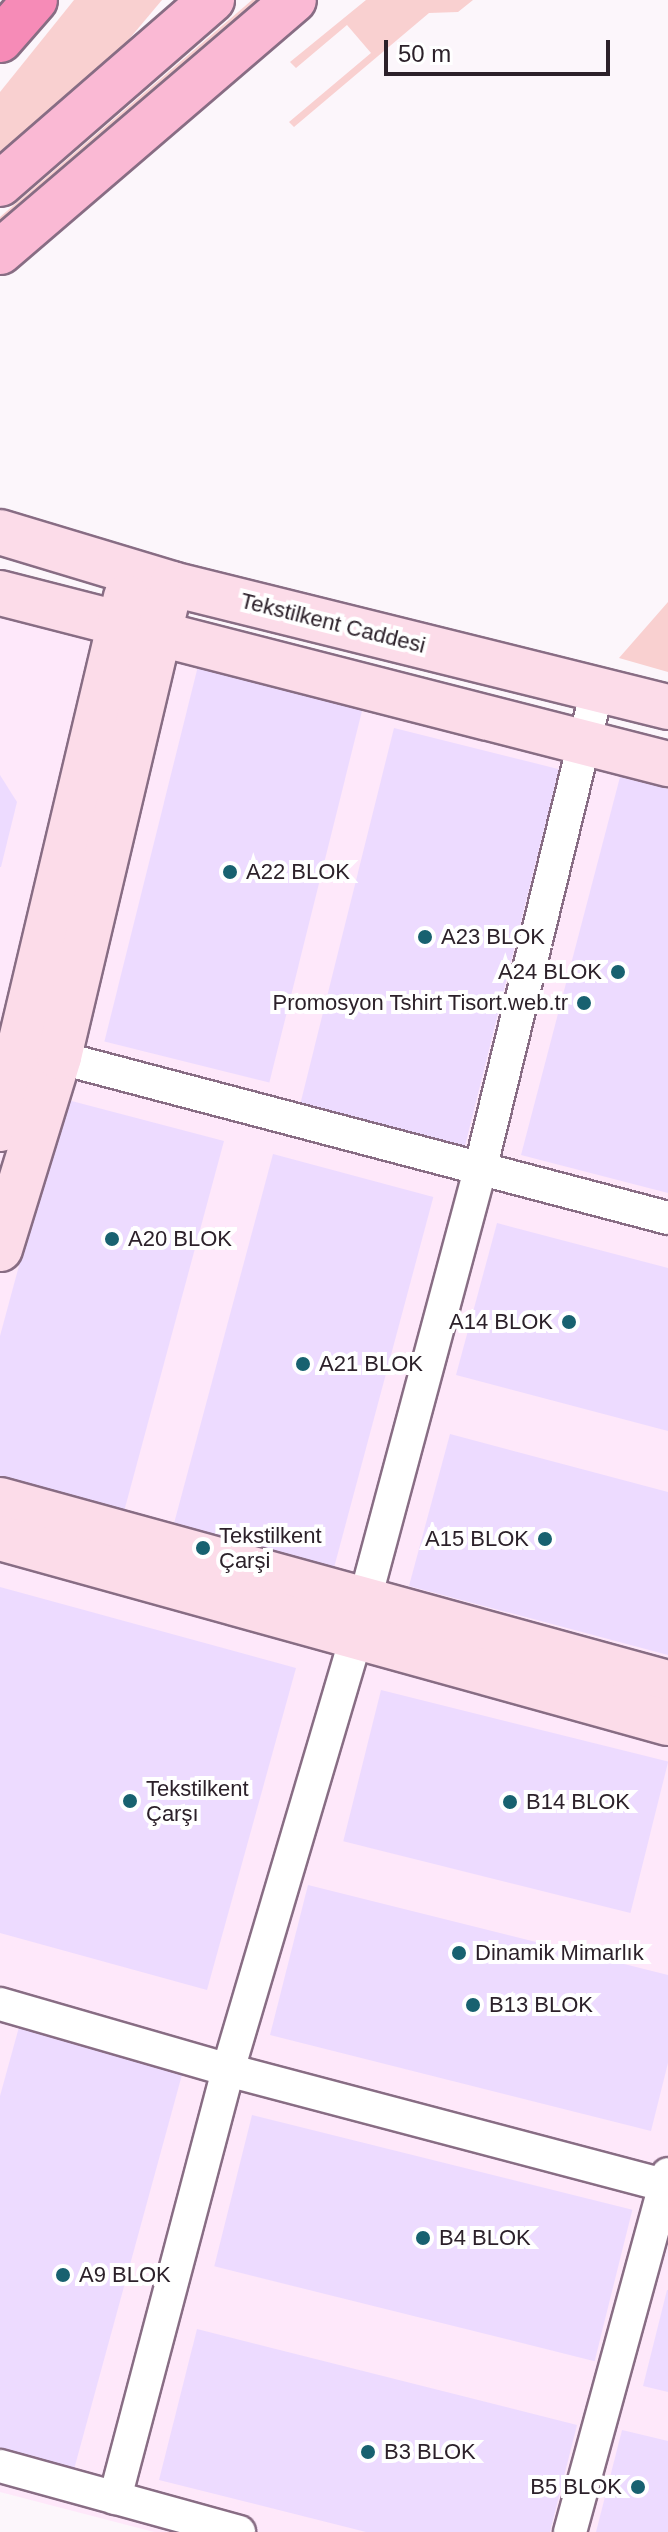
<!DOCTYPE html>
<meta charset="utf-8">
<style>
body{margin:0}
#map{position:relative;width:668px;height:2532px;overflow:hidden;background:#fcf6fb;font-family:Arial,sans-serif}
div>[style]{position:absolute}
.built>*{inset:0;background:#fee8fa}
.green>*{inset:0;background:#f9d0d0}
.building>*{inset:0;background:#eddbff;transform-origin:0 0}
.roads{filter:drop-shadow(2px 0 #886d84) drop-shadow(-2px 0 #886d84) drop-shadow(0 2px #886d84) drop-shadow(0 -2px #886d84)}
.street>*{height:32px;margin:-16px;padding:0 16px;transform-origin:16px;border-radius:16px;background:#fff}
.secondary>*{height:44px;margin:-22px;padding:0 22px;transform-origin:22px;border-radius:22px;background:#fcdce9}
.primary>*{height:44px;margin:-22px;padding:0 22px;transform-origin:22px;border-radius:22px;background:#fab9d4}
.highway>*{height:44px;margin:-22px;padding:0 22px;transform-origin:22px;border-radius:22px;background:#f68bb7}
.dots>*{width:22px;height:22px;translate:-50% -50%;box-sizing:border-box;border:4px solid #fff;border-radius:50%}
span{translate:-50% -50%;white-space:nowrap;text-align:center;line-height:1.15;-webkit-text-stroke:8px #fff;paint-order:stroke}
.street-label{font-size:22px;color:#2c212a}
.poi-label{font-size:22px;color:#2c212a}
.left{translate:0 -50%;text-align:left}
.right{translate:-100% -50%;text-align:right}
.scale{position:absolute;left:384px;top:40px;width:226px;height:36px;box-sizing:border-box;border:4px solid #2c212a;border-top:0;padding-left:10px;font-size:24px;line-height:28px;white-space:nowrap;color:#2c212a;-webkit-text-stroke:6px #fff;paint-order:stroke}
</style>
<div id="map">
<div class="built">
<i style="clip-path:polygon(0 608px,668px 779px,668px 2532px,154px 2532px,0 2492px)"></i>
</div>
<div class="green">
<i style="clip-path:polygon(74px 0,162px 0,93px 82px,0 154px,0 92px)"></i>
<i style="clip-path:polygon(252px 0,265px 0,0 226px,0 217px)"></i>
<i style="clip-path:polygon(366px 0,473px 0,458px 12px,429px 13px,294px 127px,289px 122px,371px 53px,347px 25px,296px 68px,290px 62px)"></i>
<i style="clip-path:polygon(668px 602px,668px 672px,619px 658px)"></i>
</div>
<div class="building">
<i style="left:199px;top:662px;width:170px;height:391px;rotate:14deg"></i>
<i style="left:394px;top:728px;width:170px;height:391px;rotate:14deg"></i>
<i style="clip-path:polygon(0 775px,17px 802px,1px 867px,0 867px)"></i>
<i style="clip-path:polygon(620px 777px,668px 789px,668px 1193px,521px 1155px)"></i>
<i style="clip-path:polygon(64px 1099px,224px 1141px,122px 1519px,0 1486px,0 1336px)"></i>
<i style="left:273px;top:1154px;width:166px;height:390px;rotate:15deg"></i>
<i style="clip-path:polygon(497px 1223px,668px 1268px,668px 1431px,456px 1375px)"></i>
<i style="clip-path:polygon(450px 1434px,668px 1492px,668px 1655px,409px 1586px)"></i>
<i style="clip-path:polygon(0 1587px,296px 1668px,207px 1990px,0 1933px)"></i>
<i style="left:381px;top:1690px;width:296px;height:156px;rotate:14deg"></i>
<i style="clip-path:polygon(308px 1885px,668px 1975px,668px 2063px,651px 2131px,270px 2035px)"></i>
<i style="clip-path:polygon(19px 2027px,183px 2071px,73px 2473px,0 2453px,0 2096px)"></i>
<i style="left:252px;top:2115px;width:392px;height:156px;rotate:14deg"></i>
<i style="clip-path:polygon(667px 2290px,668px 2290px,668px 2392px,643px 2386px)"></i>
<i style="clip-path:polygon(197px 2329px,577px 2425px,550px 2532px,366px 2532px,159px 2480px)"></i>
<i style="clip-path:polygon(622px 2430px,668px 2441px,668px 2532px,596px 2532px)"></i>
</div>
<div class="roads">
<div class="street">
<i style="left:38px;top:1052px;width:652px;rotate:14.76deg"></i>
<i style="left:365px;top:1599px;width:448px;rotate:-75deg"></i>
<i style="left:481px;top:1166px;width:493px;rotate:-76.3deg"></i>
<i style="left:0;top:2004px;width:237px;rotate:16.1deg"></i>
<i style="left:228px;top:2070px;width:455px;rotate:14.8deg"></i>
<i style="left:0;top:2466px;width:248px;rotate:15.4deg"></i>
<i style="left:115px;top:2498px;width:443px;rotate:-75.2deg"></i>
<i style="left:228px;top:2070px;width:455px;rotate:-73.5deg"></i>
<i style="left:570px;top:2532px;width:371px;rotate:-74.7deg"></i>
</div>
<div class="secondary">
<i style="left:0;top:532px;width:180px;rotate:16.8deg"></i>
<i style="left:172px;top:584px;width:511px;rotate:13.93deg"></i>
<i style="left:0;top:593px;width:690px;rotate:14.36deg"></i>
<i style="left:0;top:1129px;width:547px;rotate:-76.68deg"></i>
<i style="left:0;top:1249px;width:201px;rotate:-72.9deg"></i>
<i style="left:59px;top:1057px;width:465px;rotate:-76.7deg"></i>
<i style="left:0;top:1500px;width:693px;rotate:15.32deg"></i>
<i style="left:0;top:1538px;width:693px;rotate:15.48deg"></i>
</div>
<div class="primary">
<i style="left:0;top:184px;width:281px;rotate:-41deg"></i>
<i style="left:0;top:252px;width:387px;rotate:-40.6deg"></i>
</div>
<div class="highway">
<i style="left:0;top:40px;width:53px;rotate:-48.8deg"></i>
</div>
</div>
<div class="dots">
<i style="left:230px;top:872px;background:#186170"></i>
<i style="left:425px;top:937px;background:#186170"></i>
<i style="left:618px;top:972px;background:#186170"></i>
<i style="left:584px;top:1003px;background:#186170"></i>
<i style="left:112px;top:1239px;background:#186170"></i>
<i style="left:569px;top:1322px;background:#186170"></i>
<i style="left:303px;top:1364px;background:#186170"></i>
<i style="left:545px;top:1539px;background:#186170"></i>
<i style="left:203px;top:1548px;background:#186170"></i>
<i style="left:130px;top:1801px;background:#186170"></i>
<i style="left:510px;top:1802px;background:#186170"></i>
<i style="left:459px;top:1953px;background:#186170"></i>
<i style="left:473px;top:2005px;background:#186170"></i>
<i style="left:423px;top:2238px;background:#186170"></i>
<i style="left:63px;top:2275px;background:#186170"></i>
<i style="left:368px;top:2452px;background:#186170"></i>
<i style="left:638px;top:2487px;background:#186170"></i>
</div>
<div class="street-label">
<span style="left:333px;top:623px;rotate:14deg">Tekstilkent Caddesi</span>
</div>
<div class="poi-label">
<span class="left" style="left:246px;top:872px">A22 BLOK</span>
<span class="left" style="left:441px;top:937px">A23 BLOK</span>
<span class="right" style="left:602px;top:972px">A24 BLOK</span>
<span class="right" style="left:568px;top:1003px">Promosyon Tshirt Tisort.web.tr</span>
<span class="left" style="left:128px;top:1239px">A20 BLOK</span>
<span class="right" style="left:553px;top:1322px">A14 BLOK</span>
<span class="left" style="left:319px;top:1364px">A21 BLOK</span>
<span class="left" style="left:219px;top:1548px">Tekstilkent<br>Çarşi</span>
<span class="right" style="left:529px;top:1539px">A15 BLOK</span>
<span class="left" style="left:146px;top:1801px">Tekstilkent<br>Çarşı</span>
<span class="left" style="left:526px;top:1802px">B14 BLOK</span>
<span class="left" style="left:475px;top:1953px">Dinamik Mimarlık</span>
<span class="left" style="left:489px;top:2005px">B13 BLOK</span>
<span class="left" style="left:439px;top:2238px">B4 BLOK</span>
<span class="left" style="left:79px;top:2275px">A9 BLOK</span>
<span class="left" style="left:384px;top:2452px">B3 BLOK</span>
<span class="right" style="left:622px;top:2487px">B5 BLOK</span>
</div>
<div class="scale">50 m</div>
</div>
